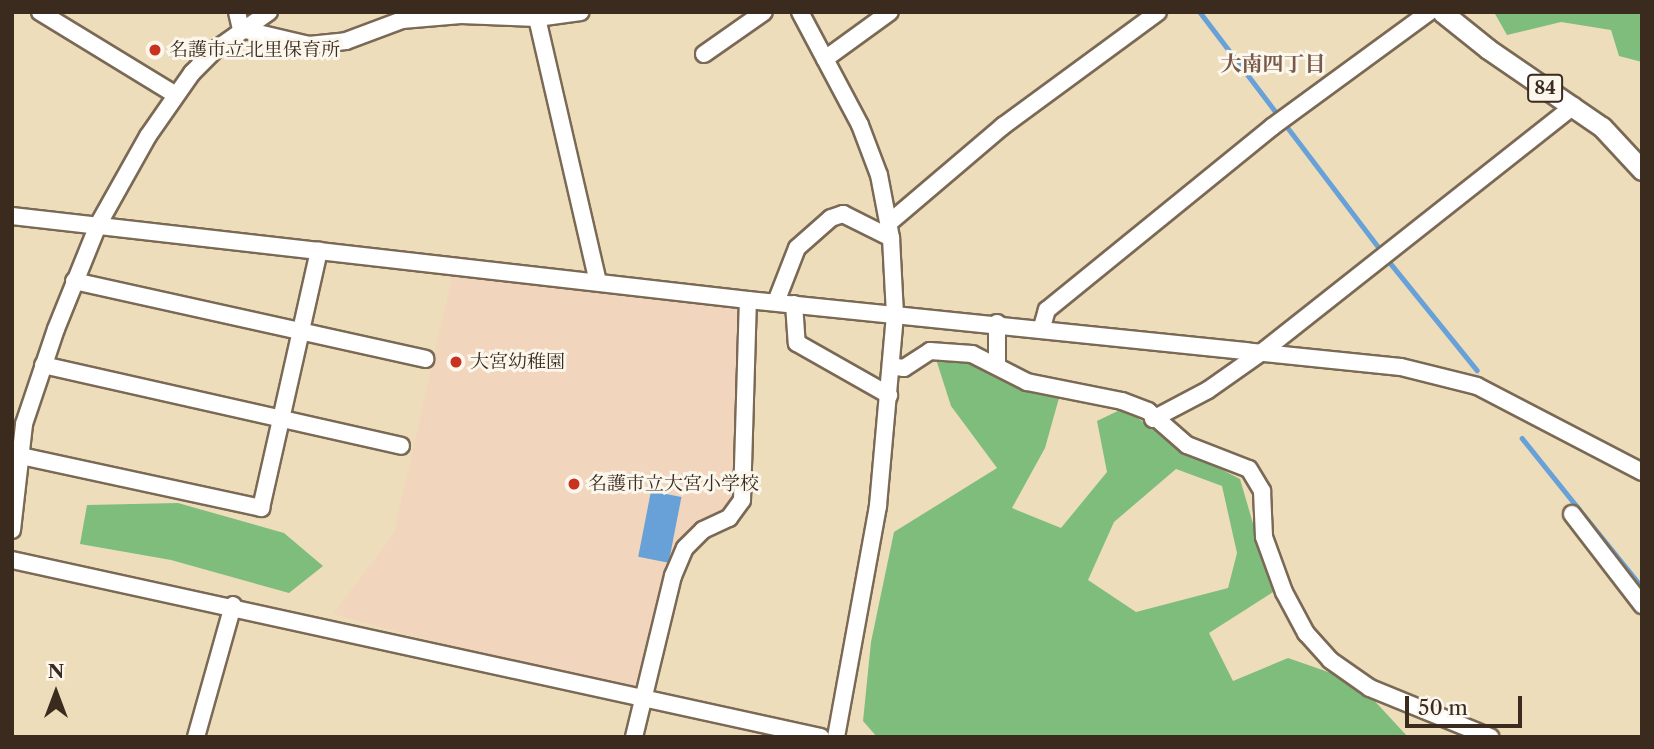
<!DOCTYPE html>
<meta charset="utf-8">
<style>
body{margin:0}
#map{position:relative;width:1654px;height:749px;overflow:hidden;background:#edb;font-family:"Libre Caslon Text","Noto Serif JP",serif}
div>[style]{position:absolute}
.built>*{inset:0;background:#f1d5bd}
.forest>*{inset:0;background:#7fbd7d}
.water>*{inset:0;background:#67a1d7;transform-origin:0 0}
.stream>*{height:4.5px;margin:-2.25px;padding:0 2.25px;transform-origin:2.25px;border-radius:2.25px;background:#67a1d7}
.roads{filter:drop-shadow(2px 0 #7a6955) drop-shadow(-2px 0 #7a6955) drop-shadow(0 2px #7a6955) drop-shadow(0 -2px #7a6955)}
.minor>*{height:16px;margin:-8px;padding:0 8px;transform-origin:8px;border-radius:8px;background:#fff}
.major>*{height:19px;margin:-9.5px;padding:0 9.5px;transform-origin:9.5px;border-radius:9.5px;background:#fff}
.dots>*{width:19px;height:19px;translate:-50% -50%;box-sizing:border-box;border:4px solid #fbf7ec;border-radius:50%}
span{translate:-50% -50%;white-space:nowrap;text-align:center;line-height:1.15;-webkit-text-stroke:6px #fbf7ec;paint-order:stroke}
.shield-label span{padding:2px 5px;background:#fbf7ec;border:2px solid;border-radius:5px;-webkit-text-stroke-width:0}
.shield-label{font-size:18px;color:#3b2a1e;font-weight:700}
.poi-label{font-size:19px;color:#3b2a1e}
.left{translate:0 -50%;text-align:left}
.neighbourhood-label{font-size:21px;color:#78594a;font-weight:700}
.frame{position:absolute;inset:0;border:14px solid #3b2a1e;pointer-events:none}
.north{position:absolute;left:21px;top:658px;width:70px;height:70px;-webkit-text-stroke:5px #fbf7ec;paint-order:stroke;rotate:0deg;font-size:19px;font-weight:700;line-height:28px;text-align:center;color:#3b2a1e}
.north::after{content:'';display:block;margin:auto;width:24px;height:32px;background:#3b2a1e;clip-path:polygon(50% 0,100% 100%,50% 72%,0 100%)}
.scale{position:absolute;left:1405px;top:696px;width:117px;height:32px;box-sizing:border-box;border:4px solid #3b2a1e;border-top:0;padding-left:9px;font-size:21px;line-height:24px;white-space:nowrap;color:#3b2a1e;-webkit-text-stroke:5px #fbf7ec;paint-order:stroke}
</style>
<div id="map">
<div class="built">
<i style="clip-path:polygon(454px 268px,748px 300px,742px 500px,685px 548px,644px 699px,333px 614px,394px 533px)"></i>
</div>
<div class="forest">
<i style="clip-path:polygon(1494px 12px,1642px 12px,1642px 62px,1619px 56px,1611px 30px,1561px 22px,1507px 35px)"></i>
<i style="clip-path:polygon(evenodd,934px 353px,959px 353px,1059px 398px,1045px 448px,1012px 508px,1061px 528px,1107px 472px,1097px 421px,1124px 408px,1176px 446px,1240px 479px,1273px 592px,1209px 633px,1233px 681px,1288px 658px,1357px 682px,1408px 737px,877px 737px,863px 721px,871px 642px,894px 532px,997px 468px,951px 406px,934px 353px,1176px 469px,1222px 486px,1237px 553px,1228px 588px,1136px 612px,1088px 580px,1114px 522px,1176px 469px)"></i>
<i style="clip-path:polygon(178px 503px,284px 533px,323px 566px,289px 593px,171px 560px,80px 544px,87px 505px)"></i>
</div>
<div class="water">
<i style="left:651px;top:491px;width:31px;height:67px;rotate:11deg"></i>
</div>
<div class="stream">
<i style="left:1200px;top:12px;width:301px;rotate:52.8deg"></i>
<i style="left:1387px;top:259px;width:143px;rotate:51deg"></i>
<i style="left:1522px;top:438px;width:191px;rotate:51.2deg"></i>
</div>
<div class="roads">
<div class="minor">
<i style="left:40px;top:12px;width:159px;rotate:31.4deg"></i>
<i style="left:237px;top:12px;width:17px;rotate:77deg"></i>
<i style="left:800px;top:12px;width:128px;rotate:62deg"></i>
<i style="left:860px;top:125px;width:53px;rotate:69.2deg"></i>
<i style="left:879px;top:175px;width:64px;rotate:79.2deg"></i>
<i style="left:891px;top:238px;width:77px;rotate:87deg"></i>
<i style="left:895px;top:315px;width:192px;rotate:95.1deg"></i>
<i style="left:878px;top:506px;width:235px;rotate:100.3deg"></i>
<i style="left:537px;top:18px;width:271px;rotate:77deg"></i>
<i style="left:241px;top:29px;width:70px;rotate:13.2deg"></i>
<i style="left:309px;top:45px;width:37px;rotate:-6deg"></i>
<i style="left:346px;top:41px;width:60px;rotate:-20.6deg"></i>
<i style="left:402px;top:20px;width:59px;rotate:-4.8deg"></i>
<i style="left:461px;top:15px;width:76px;rotate:2.3deg"></i>
<i style="left:537px;top:18px;width:44px;rotate:-7.8deg"></i>
<i style="left:704px;top:54px;width:73px;rotate:-35deg"></i>
<i style="left:825px;top:59px;width:80px;rotate:-35.9deg"></i>
<i style="left:12px;top:216px;width:741px;rotate:6.51deg"></i>
<i style="left:748px;top:300px;width:656px;rotate:5.86deg"></i>
<i style="left:1401px;top:367px;width:78px;rotate:14deg"></i>
<i style="left:1477px;top:386px;width:186px;rotate:27.5deg"></i>
<i style="left:889px;top:223px;width:150px;rotate:-40.4deg"></i>
<i style="left:1003px;top:126px;width:192px;rotate:-36.3deg"></i>
<i style="left:74px;top:281px;width:360px;rotate:12.5deg"></i>
<i style="left:776px;top:302px;width:58px;rotate:-68.7deg"></i>
<i style="left:797px;top:248px;width:45px;rotate:-41.4deg"></i>
<i style="left:831px;top:218px;width:13px;rotate:-18deg"></i>
<i style="left:843px;top:214px;width:54px;rotate:26.6deg"></i>
<i style="left:794px;top:304px;width:39px;rotate:86deg"></i>
<i style="left:797px;top:343px;width:106px;rotate:29.5deg"></i>
<i style="left:997px;top:323px;width:42px;rotate:90deg"></i>
<i style="left:1042px;top:327px;width:18px;rotate:-74deg"></i>
<i style="left:1047px;top:310px;width:290px;rotate:-39.1deg"></i>
<i style="left:1272px;top:127px;width:195px;rotate:-36.2deg"></i>
<i style="left:43px;top:365px;width:367px;rotate:12.7deg"></i>
<i style="left:891px;top:366px;width:13px;rotate:9deg"></i>
<i style="left:904px;top:368px;width:31px;rotate:-33deg"></i>
<i style="left:930px;top:351px;width:42px;rotate:4.1deg"></i>
<i style="left:972px;top:354px;width:62px;rotate:27deg"></i>
<i style="left:1027px;top:382px;width:97px;rotate:11.3deg"></i>
<i style="left:1122px;top:401px;width:28px;rotate:21deg"></i>
<i style="left:1148px;top:411px;width:52px;rotate:41.1deg"></i>
<i style="left:1187px;top:445px;width:66px;rotate:21.2deg"></i>
<i style="left:1249px;top:469px;width:26px;rotate:59deg"></i>
<i style="left:1262px;top:491px;width:46px;rotate:87.5deg"></i>
<i style="left:1264px;top:537px;width:59px;rotate:70deg"></i>
<i style="left:1284px;top:592px;width:47px;rotate:61.8deg"></i>
<i style="left:1306px;top:633px;width:36px;rotate:48deg"></i>
<i style="left:1330px;top:660px;width:49px;rotate:35deg"></i>
<i style="left:1370px;top:688px;width:130px;rotate:22.2deg"></i>
<i style="left:1153px;top:419px;width:62px;rotate:-27.8deg"></i>
<i style="left:1208px;top:390px;width:66px;rotate:-35.1deg"></i>
<i style="left:1262px;top:352px;width:397px;rotate:-38.3deg"></i>
<i style="left:21px;top:456px;width:246px;rotate:12.2deg"></i>
<i style="left:261px;top:508px;width:264px;rotate:-77.3deg"></i>
<i style="left:1572px;top:514px;width:115px;rotate:52.4deg"></i>
<i style="left:12px;top:530px;width:107px;rotate:-83.5deg"></i>
<i style="left:24px;top:424px;width:100px;rotate:-71.4deg"></i>
<i style="left:56px;top:329px;width:112px;rotate:-68deg"></i>
<i style="left:98px;top:225px;width:102px;rotate:-60.7deg"></i>
<i style="left:148px;top:136px;width:77px;rotate:-55.1deg"></i>
<i style="left:192px;top:73px;width:33px;rotate:-45deg"></i>
<i style="left:215px;top:50px;width:66px;rotate:-35.1deg"></i>
<i style="left:12px;top:560px;width:828px;rotate:12.34deg"></i>
<i style="left:196px;top:737px;width:137px;rotate:-74.3deg"></i>
<i style="left:634px;top:737px;width:166px;rotate:-76.4deg"></i>
<i style="left:673px;top:576px;width:30px;rotate:-67deg"></i>
<i style="left:685px;top:548px;width:25px;rotate:-45deg"></i>
<i style="left:703px;top:530px;width:29px;rotate:-25deg"></i>
<i style="left:729px;top:518px;width:22px;rotate:-54deg"></i>
<i style="left:742px;top:500px;width:200px;rotate:-88.3deg"></i>
</div>
<div class="major">
<i style="left:1442px;top:12px;width:59px;rotate:38.8deg"></i>
<i style="left:1488px;top:49px;width:138px;rotate:34.4deg"></i>
<i style="left:1602px;top:127px;width:59px;rotate:47.1deg"></i>
</div>
</div>
<div class="dots">
<i style="left:155px;top:50px;background:#c8321e"></i>
<i style="left:456px;top:362px;background:#c8321e"></i>
<i style="left:574px;top:484px;background:#c8321e"></i>
</div>
<div class="shield-label">
<span style="left:1545px;top:88px">84</span>
</div>
<div class="poi-label">
<span class="left" style="left:169px;top:50px">名護市立北里保育所</span>
<span class="left" style="left:470px;top:362px">大宮幼稚園</span>
<span class="left" style="left:588px;top:484px">名護市立大宮小学校</span>
</div>
<div class="neighbourhood-label">
<span style="left:1273px;top:64px">大南四丁目</span>
</div>
<div class="frame"></div>
<div class="north">N</div>
<div class="scale">50 m</div>
</div>
